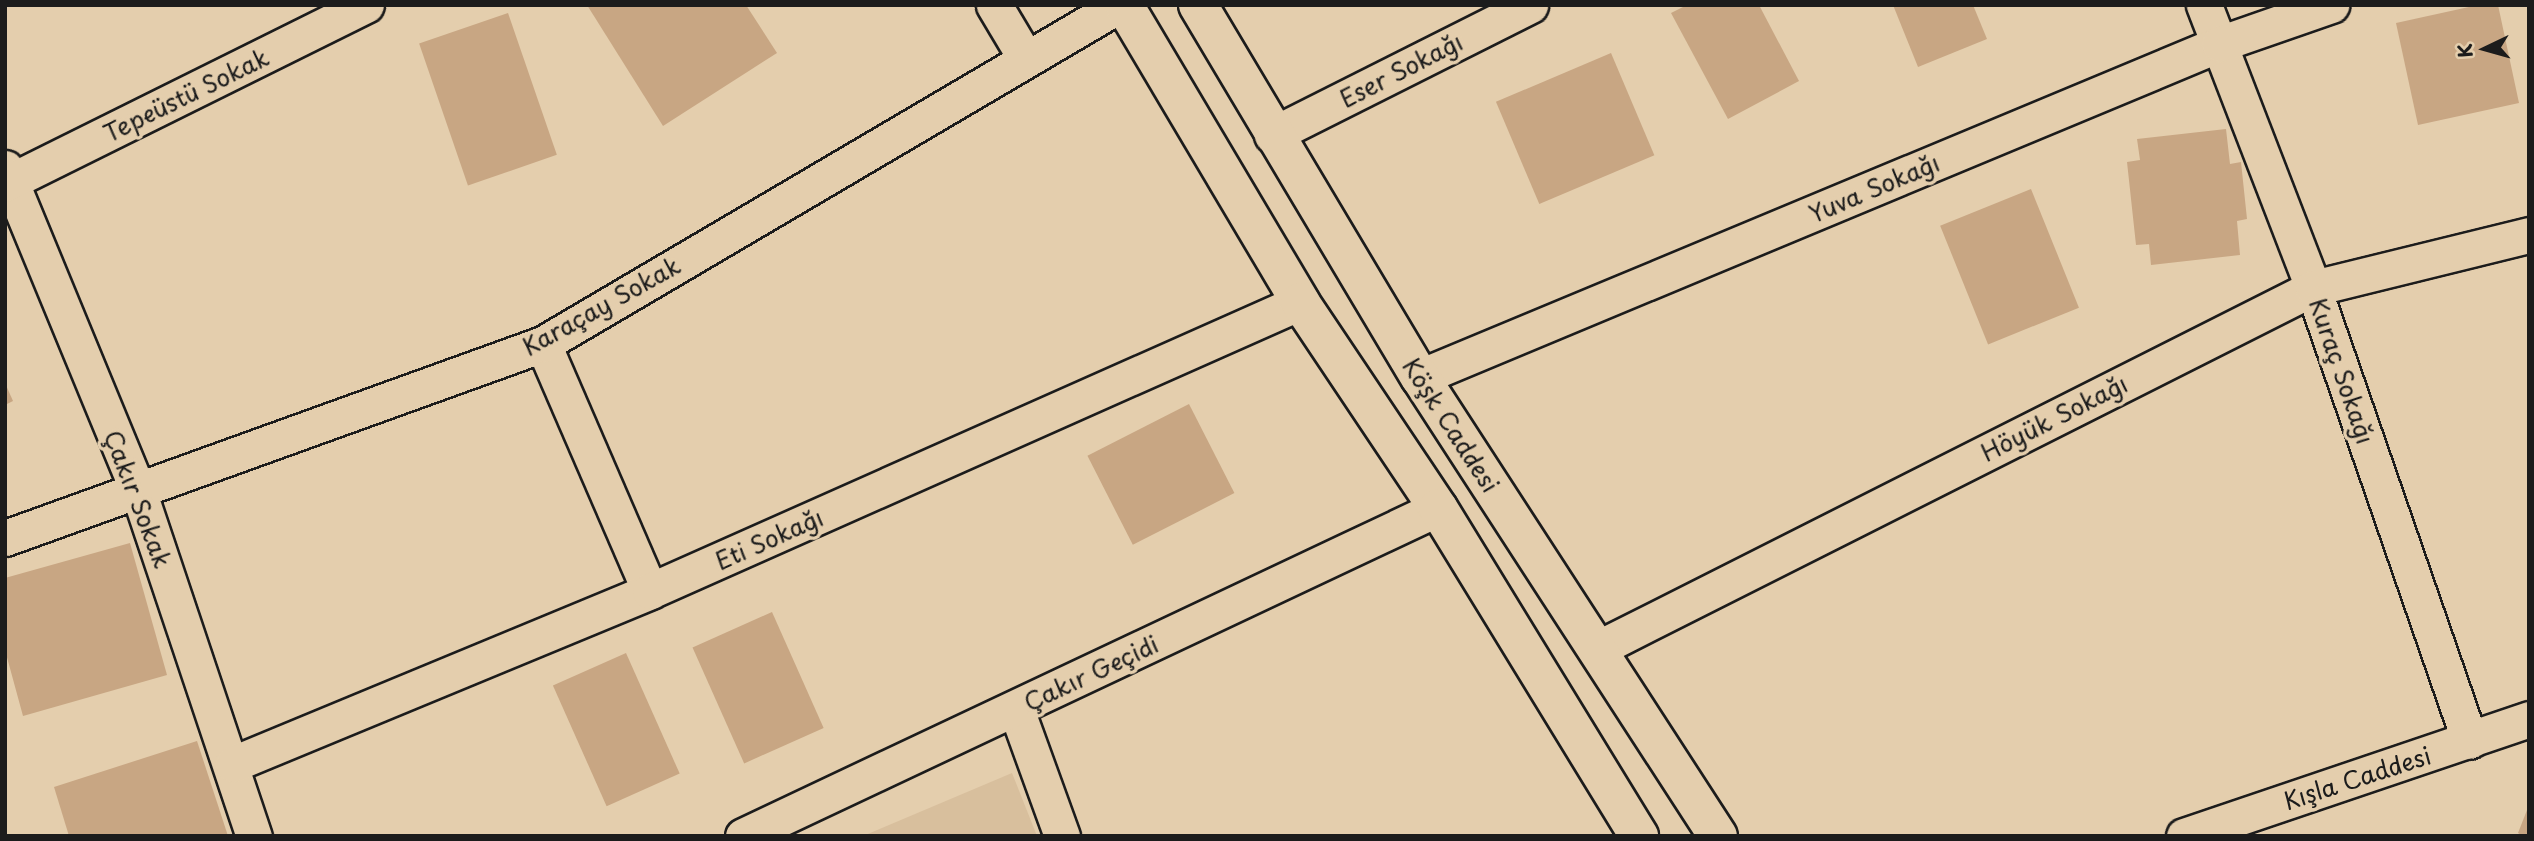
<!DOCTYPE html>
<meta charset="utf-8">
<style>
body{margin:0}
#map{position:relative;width:2534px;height:841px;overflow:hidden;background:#e4cead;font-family:"Playpen Sans",sans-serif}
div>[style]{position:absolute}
.built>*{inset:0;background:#d8bf9d}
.building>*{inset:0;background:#c8a683;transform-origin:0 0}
.roads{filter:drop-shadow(2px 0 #1c1c1c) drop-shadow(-2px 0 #1c1c1c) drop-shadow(0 2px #1c1c1c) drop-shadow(0 -2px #1c1c1c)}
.street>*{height:35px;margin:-17.5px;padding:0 17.5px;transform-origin:17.5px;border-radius:17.5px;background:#e4cead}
.secondary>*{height:38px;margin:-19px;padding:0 19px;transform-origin:19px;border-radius:19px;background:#e4cead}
span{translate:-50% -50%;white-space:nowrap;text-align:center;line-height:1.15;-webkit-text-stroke:7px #e4cead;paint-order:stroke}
.street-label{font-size:24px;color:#1c1c1c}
.frame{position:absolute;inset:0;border:7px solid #1c1c1c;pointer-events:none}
.north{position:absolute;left:2450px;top:14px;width:70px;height:70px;-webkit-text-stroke:5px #e4cead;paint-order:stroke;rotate:265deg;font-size:19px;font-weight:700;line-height:28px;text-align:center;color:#1c1c1c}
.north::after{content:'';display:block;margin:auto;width:24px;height:32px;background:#1c1c1c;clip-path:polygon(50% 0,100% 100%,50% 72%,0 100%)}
</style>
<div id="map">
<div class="built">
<i style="clip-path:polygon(1012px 773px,1037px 836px,863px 836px)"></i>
</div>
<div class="building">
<i style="clip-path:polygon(587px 5px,746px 5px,777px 53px,663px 126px)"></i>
<i style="clip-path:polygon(1687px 5px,1759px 5px,1799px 81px,1728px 119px,1671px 13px)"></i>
<i style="clip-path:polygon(1893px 5px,1973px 5px,1987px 39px,1918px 67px)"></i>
<i style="clip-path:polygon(2478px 5px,2498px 5px,2519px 103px,2418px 125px,2396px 23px)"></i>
<i style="left:508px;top:13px;width:150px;height:94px;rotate:71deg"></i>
<i style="left:1611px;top:53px;width:111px;height:125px;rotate:67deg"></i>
<i style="clip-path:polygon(2226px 129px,2230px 164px,2241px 162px,2247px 219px,2237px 221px,2240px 255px,2151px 265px,2149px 244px,2136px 245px,2127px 162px,2140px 160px,2137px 139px)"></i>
<i style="left:2031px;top:189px;width:128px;height:98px;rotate:68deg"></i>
<i style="clip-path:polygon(5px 383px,13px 401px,5px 405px)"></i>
<i style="left:1189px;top:404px;width:100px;height:114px;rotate:63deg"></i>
<i style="clip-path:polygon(130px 543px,167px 675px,23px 716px,5px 650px,5px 578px)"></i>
<i style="left:772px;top:612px;width:127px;height:87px;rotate:66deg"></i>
<i style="left:626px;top:653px;width:132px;height:80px;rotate:66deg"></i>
<i style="clip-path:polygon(197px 741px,228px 836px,69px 836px,54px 787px)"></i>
<i style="clip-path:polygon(2529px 805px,2529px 836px,2523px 836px,2518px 833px)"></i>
</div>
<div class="roads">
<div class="street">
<i style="left:994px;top:5px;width:61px;rotate:59.2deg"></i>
<i style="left:2204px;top:5px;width:303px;rotate:68.9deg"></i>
<i style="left:2313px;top:288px;width:479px;rotate:70.9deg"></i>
<i style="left:1272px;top:135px;width:289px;rotate:-26.7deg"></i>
<i style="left:5px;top:168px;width:348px;rotate:67.6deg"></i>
<i style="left:138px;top:490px;width:365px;rotate:71.5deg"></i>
<i style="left:5px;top:184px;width:403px;rotate:-26.4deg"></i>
<i style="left:543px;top:344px;width:269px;rotate:66.6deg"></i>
<i style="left:1420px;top:377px;width:866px;rotate:-22.62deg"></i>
<i style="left:2219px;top:44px;width:119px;rotate:-19.2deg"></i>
<i style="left:5px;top:538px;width:572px;rotate:-19.83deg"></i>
<i style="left:543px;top:344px;width:668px;rotate:-30.48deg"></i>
<i style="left:1597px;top:649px;width:802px;rotate:-26.76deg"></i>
<i style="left:2313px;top:288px;width:222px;rotate:-13.8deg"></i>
<i style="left:1016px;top:709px;width:135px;rotate:70.1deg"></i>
<i style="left:233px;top:764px;width:451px;rotate:-22.5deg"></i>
<i style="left:650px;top:591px;width:711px;rotate:-23.97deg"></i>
<i style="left:743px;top:836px;width:769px;rotate:-25.26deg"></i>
<i style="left:2184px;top:836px;width:364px;rotate:-18.7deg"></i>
</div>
<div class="secondary">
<i style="left:1124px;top:5px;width:345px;rotate:59.3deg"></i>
<i style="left:1300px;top:302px;width:248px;rotate:56.2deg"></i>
<i style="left:1438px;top:508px;width:385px;rotate:58.5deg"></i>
<i style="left:1198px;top:5px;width:433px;rotate:59.2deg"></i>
<i style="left:1420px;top:377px;width:547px;rotate:57.01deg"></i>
</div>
</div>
<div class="street-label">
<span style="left:1401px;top:70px;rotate:-27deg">Eser Sokağı</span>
<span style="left:186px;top:95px;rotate:-26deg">Tepeüstü Sokak</span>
<span style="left:1874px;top:188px;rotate:-23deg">Yuva Sokağı</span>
<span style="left:601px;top:306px;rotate:-29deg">Karaçay Sokak</span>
<span style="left:2342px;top:371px;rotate:71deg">Kuraç Sokağı</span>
<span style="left:2054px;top:418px;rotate:-27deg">Höyük Sokağı</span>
<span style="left:1451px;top:425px;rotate:57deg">Köşk Caddesi</span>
<span style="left:138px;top:499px;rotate:69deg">Çakır Sokak</span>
<span style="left:769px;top:539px;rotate:-24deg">Eti Sokağı</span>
<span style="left:1091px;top:673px;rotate:-25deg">Çakır Geçidi</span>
<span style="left:2357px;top:778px;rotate:-18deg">Kışla Caddesi</span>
</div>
<div class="frame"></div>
<div class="north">K</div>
</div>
